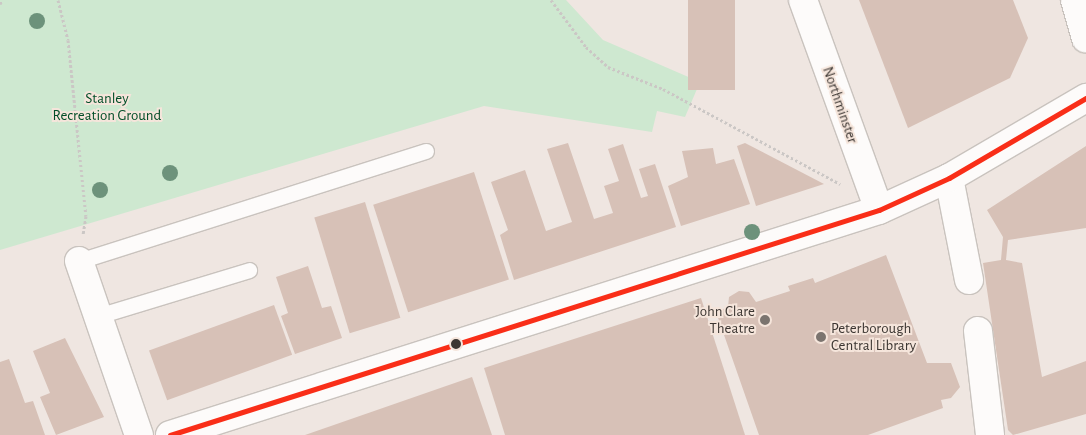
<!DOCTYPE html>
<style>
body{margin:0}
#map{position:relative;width:1086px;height:435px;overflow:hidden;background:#efe6e1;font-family:"Alegreya Sans",sans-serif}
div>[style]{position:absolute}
.green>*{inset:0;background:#cee8d0}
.building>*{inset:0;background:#d7c1b7;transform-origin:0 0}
.path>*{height:3px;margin-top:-1.5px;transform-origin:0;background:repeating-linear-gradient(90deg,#cbc7c5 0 2.5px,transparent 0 5px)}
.roads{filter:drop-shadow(1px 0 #c9c3be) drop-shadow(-1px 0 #c9c3be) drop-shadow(0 1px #c9c3be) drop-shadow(0 -1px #c9c3be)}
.service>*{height:15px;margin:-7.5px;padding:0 7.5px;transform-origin:7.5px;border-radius:7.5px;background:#fdfbfa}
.minor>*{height:28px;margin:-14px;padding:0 14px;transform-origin:14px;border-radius:14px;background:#fdfbfa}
.bus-1>*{height:5px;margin:-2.5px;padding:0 2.5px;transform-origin:2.5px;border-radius:2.5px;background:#f92e18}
.trees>*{width:16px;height:16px;margin:-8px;border-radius:50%;background:#6d927b}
.dots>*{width:14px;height:14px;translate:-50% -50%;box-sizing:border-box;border:2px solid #f5e5db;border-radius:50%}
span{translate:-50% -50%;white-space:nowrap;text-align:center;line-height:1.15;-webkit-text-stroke:4px #f5e5db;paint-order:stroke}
.park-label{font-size:15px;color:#024e28}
.street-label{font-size:15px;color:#3c3632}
.poi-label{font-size:15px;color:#3c3632}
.right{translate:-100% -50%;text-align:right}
.left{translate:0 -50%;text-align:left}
</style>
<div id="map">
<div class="green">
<i style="clip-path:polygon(0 0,566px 0,603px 40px,700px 82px,685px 117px,657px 111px,652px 132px,484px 106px,0 250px)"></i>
</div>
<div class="building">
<i style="left:688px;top:0;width:47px;height:90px"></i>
<i style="clip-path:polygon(859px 0,1013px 0,1028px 38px,1010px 78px,908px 128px)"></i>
<i style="clip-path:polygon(568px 143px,594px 219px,613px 213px,604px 186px,619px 181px,608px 149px,623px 144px,641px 198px,648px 196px,639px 169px,655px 164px,676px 227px,514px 280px,500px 235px,508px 230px,491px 182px,525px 170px,546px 231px,572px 222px,547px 149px)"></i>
<i style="clip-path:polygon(745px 143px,824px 184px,756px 206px,737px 146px)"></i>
<i style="clip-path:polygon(1086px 146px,1086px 228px,1008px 240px,1006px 260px,1022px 263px,1042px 377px,1086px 361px,1086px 414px,1013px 435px,1008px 430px,983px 263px,1001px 260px,1003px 237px,987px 210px)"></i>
<i style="clip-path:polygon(713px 148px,716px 164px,734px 159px,750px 204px,681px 226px,668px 186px,688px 177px,682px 151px)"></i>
<i style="left:474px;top:172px;width:113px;height:106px;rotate:72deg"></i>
<i style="left:365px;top:202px;width:121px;height:53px;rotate:73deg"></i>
<i style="clip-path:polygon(886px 255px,927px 363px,951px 363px,960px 387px,951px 398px,941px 400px,943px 408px,868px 435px,759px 435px,716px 312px,728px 307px,729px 297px,739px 291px,749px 292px,756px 302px,790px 291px,788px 286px,813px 278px,815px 283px)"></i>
<i style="clip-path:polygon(308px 266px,322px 308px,331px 306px,342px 338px,295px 354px,281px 316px,288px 313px,276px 277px)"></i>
<i style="clip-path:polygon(701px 298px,745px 435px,505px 435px,484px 368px)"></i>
<i style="left:274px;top:305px;width:53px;height:133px;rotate:70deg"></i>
<i style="clip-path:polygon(65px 338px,104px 417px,56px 435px,40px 397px,50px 393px,33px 351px)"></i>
<i style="clip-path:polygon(9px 359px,25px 403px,33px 401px,45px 435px,0 435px,0 362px)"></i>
<i style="clip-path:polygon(472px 377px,492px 435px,305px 435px)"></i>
</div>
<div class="path">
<i style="left:58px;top:0;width:41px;rotate:76deg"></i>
<i style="left:68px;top:40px;width:177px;rotate:84.2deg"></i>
<i style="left:86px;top:216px;width:19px;rotate:99deg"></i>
<i style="left:551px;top:0;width:59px;rotate:53.3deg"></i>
<i style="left:586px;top:47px;width:30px;rotate:42deg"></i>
<i style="left:608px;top:67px;width:59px;rotate:21.8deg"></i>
<i style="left:663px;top:89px;width:201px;rotate:28.2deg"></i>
<i style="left:0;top:4px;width:4px;rotate:-63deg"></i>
</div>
<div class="roads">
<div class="service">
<i style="left:79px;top:261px;width:364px;rotate:-17.6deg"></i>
<i style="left:98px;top:316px;width:158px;rotate:-16.9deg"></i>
</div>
<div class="minor">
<i style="left:803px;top:0;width:223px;rotate:70.1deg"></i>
<i style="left:1075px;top:0;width:40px;rotate:74deg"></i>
<i style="left:949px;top:178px;width:104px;rotate:78.9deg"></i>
<i style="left:79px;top:261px;width:184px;rotate:71deg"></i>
<i style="left:978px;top:331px;width:105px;rotate:83.4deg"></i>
<i style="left:170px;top:435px;width:744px;rotate:-17.61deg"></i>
<i style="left:879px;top:210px;width:77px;rotate:-24.6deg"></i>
<i style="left:949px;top:178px;width:159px;rotate:-30.3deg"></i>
</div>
</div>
<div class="bus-1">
<i style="left:170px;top:435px;width:744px;rotate:-17.61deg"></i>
<i style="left:879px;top:210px;width:77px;rotate:-24.6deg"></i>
<i style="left:949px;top:178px;width:159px;rotate:-30.3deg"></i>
</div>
<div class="trees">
<i style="left:37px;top:21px"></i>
<i style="left:170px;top:173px"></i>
<i style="left:100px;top:190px"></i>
<i style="left:752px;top:232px"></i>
</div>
<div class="dots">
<i style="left:765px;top:320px;background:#7b746f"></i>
<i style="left:821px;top:337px;background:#7b746f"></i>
<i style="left:456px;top:344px;background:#3c3632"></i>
</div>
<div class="park-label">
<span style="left:107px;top:107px">Stanley<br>Recreation Ground</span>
</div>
<div class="street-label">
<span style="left:840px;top:105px;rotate:71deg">Northminster</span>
</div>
<div class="poi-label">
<span class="right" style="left:755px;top:320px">John Clare<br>Theatre</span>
<span class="left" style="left:831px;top:337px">Peterborough<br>Central Library</span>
</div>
</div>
